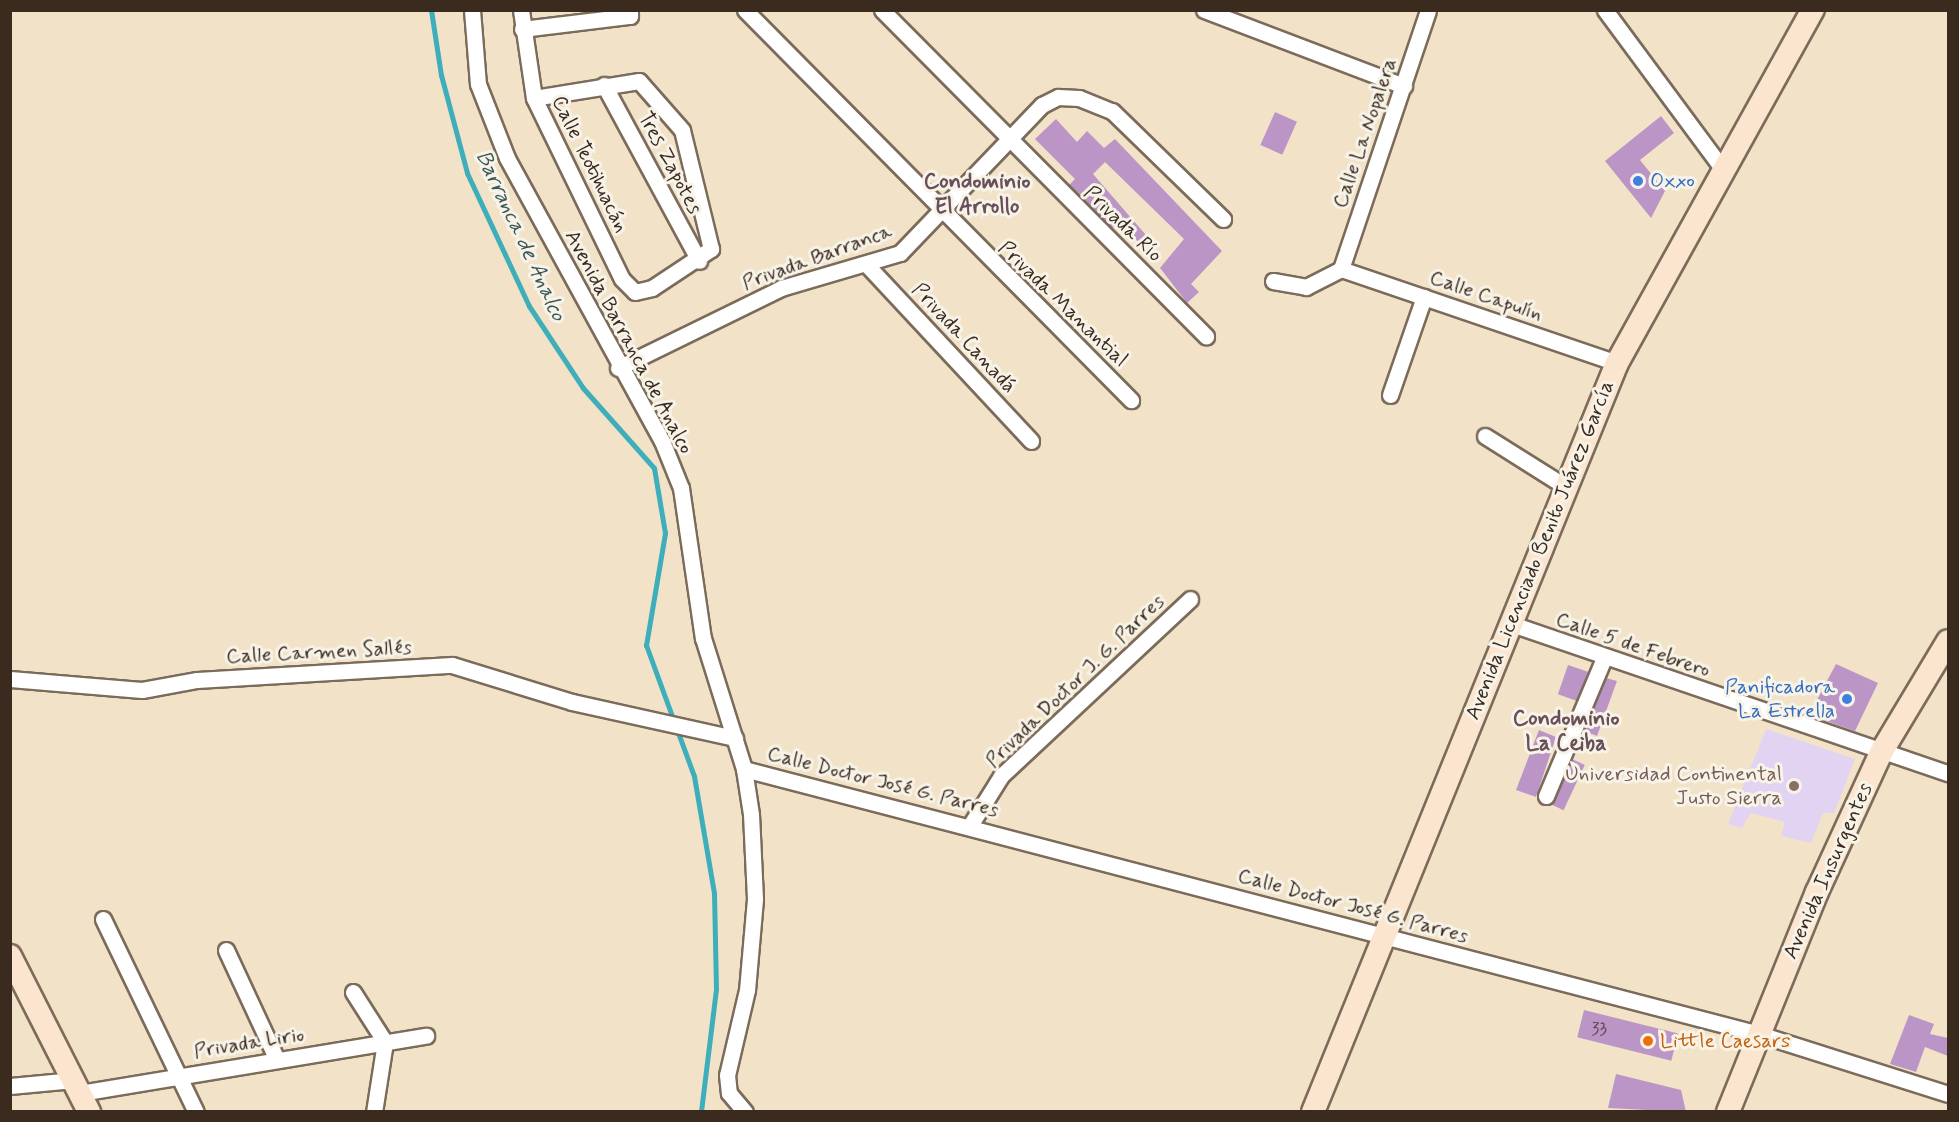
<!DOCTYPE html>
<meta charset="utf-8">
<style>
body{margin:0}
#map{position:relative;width:1959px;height:1122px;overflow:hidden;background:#f2e3c8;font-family:Mynerve,sans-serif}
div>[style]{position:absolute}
.built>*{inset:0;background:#e3d3f2}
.stream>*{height:5px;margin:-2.5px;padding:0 2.5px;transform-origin:2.5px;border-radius:2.5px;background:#3eaeba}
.building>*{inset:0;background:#bc95c7;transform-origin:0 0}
.roads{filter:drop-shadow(2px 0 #7b6b5a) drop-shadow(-2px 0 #7b6b5a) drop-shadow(0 2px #7b6b5a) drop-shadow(0 -2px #7b6b5a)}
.street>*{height:15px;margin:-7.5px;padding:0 7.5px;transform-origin:7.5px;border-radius:7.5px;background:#fff}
.secondary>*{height:22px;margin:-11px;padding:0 11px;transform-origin:11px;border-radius:11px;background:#fce5cf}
.dots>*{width:16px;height:16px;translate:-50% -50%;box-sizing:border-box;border:3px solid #f7f3e8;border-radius:50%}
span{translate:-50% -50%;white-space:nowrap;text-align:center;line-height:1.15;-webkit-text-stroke:6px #f7f3e8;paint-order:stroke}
.number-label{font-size:18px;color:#5b4548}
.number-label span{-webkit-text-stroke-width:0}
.street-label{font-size:21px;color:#3b2a1e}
.shop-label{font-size:21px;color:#366cbe}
.left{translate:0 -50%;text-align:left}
.right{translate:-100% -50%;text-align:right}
.education-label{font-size:21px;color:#785e54}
.food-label{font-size:21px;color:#c56008}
.neighbourhood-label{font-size:22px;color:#684f59;font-weight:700}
.water-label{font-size:22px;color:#3c5855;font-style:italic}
.frame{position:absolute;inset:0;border:12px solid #3b2a1e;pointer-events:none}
</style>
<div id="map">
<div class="built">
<i style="clip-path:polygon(1766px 729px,1855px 759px,1834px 813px,1823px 813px,1811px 843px,1781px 836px,1785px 822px,1751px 813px,1742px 828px,1728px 824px)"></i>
</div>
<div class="stream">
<i style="left:431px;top:10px;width:66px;rotate:81.3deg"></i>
<i style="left:441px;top:75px;width:101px;rotate:75.1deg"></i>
<i style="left:467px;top:173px;width:147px;rotate:65deg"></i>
<i style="left:529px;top:306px;width:98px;rotate:56.6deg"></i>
<i style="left:583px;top:388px;width:107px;rotate:48.4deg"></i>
<i style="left:654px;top:468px;width:66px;rotate:80.4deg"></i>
<i style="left:665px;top:533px;width:114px;rotate:99.6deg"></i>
<i style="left:646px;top:645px;width:140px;rotate:69.9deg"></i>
<i style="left:694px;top:776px;width:119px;rotate:80.3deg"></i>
<i style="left:714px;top:893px;width:96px;rotate:88.8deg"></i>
<i style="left:716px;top:989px;width:124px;rotate:97deg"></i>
</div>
<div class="building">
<i style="left:1275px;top:112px;width:24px;height:36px;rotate:24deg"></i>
<i style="clip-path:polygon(1661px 116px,1674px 133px,1640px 160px,1665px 191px,1651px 218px,1605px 161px)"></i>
<i style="clip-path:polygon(1056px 119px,1077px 142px,1087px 131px,1104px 148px,1115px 139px,1222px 251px,1191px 284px,1199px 292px,1187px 303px,1160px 268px,1184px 239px,1105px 162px,1093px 174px,1152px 242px,1145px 248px,1119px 224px,1112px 228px,1069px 185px,1075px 179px,1035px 139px)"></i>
<i style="clip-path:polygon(1836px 664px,1878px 683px,1855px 731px,1809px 715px)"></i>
<i style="left:1568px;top:665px;width:21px;height:31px;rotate:19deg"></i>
<i style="clip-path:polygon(1606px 678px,1617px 681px,1597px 736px,1584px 731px)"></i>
<i style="clip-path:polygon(1539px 730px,1556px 737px,1536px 797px,1516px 790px)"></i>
<i style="left:1572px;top:759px;width:14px;height:50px;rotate:25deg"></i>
<i style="left:1584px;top:1010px;width:97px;height:28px;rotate:14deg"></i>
<i style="clip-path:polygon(1909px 1015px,1934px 1024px,1930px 1034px,1948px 1038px,1948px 1056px,1925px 1047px,1916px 1072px,1890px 1064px)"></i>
<i style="clip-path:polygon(1616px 1074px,1681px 1090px,1686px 1112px,1608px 1108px)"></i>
</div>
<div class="roads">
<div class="street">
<i style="left:472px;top:10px;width:74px;rotate:85.4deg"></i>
<i style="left:478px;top:84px;width:79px;rotate:68.6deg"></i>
<i style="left:507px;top:158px;width:323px;rotate:61.3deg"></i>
<i style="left:662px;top:441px;width:51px;rotate:68deg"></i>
<i style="left:681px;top:488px;width:152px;rotate:81.7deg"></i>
<i style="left:703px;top:638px;width:137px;rotate:72.6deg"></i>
<i style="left:744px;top:769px;width:46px;rotate:81.2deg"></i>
<i style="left:751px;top:814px;width:85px;rotate:87.3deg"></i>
<i style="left:755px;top:899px;width:91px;rotate:95deg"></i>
<i style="left:747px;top:990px;width:87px;rotate:103.2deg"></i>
<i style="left:727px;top:1075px;width:18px;rotate:84deg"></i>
<i style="left:729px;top:1093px;width:25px;rotate:50deg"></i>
<i style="left:521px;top:10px;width:89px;rotate:81.6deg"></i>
<i style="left:534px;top:98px;width:201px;rotate:64.1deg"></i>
<i style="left:622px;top:279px;width:18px;rotate:45deg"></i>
<i style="left:635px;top:292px;width:17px;rotate:-13deg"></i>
<i style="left:652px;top:288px;width:71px;rotate:-33.5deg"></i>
<i style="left:711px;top:249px;width:122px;rotate:-103.7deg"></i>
<i style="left:682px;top:130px;width:65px;rotate:-131.3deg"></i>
<i style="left:639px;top:81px;width:106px;rotate:170.8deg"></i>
<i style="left:745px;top:10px;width:549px;rotate:45.3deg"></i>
<i style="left:882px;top:10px;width:460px;rotate:45.2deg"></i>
<i style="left:1204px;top:10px;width:214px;rotate:20.8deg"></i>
<i style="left:1605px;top:10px;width:195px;rotate:53.5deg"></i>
<i style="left:522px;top:29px;width:109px;rotate:-6.9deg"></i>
<i style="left:630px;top:16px;width:6px;rotate:-90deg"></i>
<i style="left:604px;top:85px;width:200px;rotate:61.6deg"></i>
<i style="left:866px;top:264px;width:242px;rotate:47deg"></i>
<i style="left:1341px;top:269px;width:292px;rotate:18.8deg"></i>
<i style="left:1341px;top:269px;width:273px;rotate:-71.4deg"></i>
<i style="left:1273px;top:281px;width:34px;rotate:10deg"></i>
<i style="left:1306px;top:287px;width:39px;rotate:-27deg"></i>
<i style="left:618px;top:368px;width:182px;rotate:-26.1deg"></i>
<i style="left:781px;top:288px;width:124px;rotate:-16.4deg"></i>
<i style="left:900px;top:253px;width:205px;rotate:-46.2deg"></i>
<i style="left:1042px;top:105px;width:18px;rotate:-27deg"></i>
<i style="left:1058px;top:97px;width:21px;rotate:3deg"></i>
<i style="left:1079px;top:98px;width:35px;rotate:22deg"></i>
<i style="left:1112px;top:111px;width:155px;rotate:44.2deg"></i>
<i style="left:1390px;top:395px;width:104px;rotate:-70.9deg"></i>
<i style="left:1485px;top:436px;width:96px;rotate:32.2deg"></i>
<i style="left:1509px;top:623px;width:464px;rotate:18.9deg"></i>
<i style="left:10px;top:679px;width:132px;rotate:4.8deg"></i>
<i style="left:142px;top:690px;width:56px;rotate:-10.3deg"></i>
<i style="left:197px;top:680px;width:255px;rotate:-3.4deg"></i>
<i style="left:452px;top:665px;width:126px;rotate:17.1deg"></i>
<i style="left:572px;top:702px;width:167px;rotate:12.5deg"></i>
<i style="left:744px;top:769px;width:1049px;rotate:14.63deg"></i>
<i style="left:1759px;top:1034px;width:198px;rotate:17.6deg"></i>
<i style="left:1546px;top:796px;width:150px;rotate:-67.2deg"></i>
<i style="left:971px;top:824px;width:57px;rotate:-58deg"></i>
<i style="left:1001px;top:776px;width:259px;rotate:-43.1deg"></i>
<i style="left:103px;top:919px;width:214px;rotate:64.3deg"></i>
<i style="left:226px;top:950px;width:121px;rotate:65.1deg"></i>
<i style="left:353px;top:992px;width:59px;rotate:57.4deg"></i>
<i style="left:385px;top:1042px;width:71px;rotate:98.9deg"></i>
<i style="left:10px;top:1086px;width:64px;rotate:-5.4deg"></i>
<i style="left:80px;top:1093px;width:351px;rotate:-9.4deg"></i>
</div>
<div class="secondary">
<i style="left:10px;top:956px;width:175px;rotate:63.1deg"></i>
<i style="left:1313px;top:1112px;width:808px;rotate:-67.91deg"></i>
<i style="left:1617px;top:363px;width:404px;rotate:-61deg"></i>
<i style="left:1728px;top:1112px;width:237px;rotate:-68deg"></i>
<i style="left:1817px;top:892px;width:155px;rotate:-65.3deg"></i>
<i style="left:1882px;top:751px;width:128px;rotate:-59deg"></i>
</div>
</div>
<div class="dots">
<i style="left:1638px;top:181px;background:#3f7fe0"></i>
<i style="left:1847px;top:699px;background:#3f7fe0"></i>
<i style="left:1794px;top:786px;background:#8d6e63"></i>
<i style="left:1648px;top:1041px;background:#e8710a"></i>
</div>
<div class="number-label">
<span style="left:1599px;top:1029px">33</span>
</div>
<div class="street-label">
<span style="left:1365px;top:133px;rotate:-71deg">Calle La Nopalera</span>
<span style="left:670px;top:163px;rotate:62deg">Tres Zapotes</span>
<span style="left:590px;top:164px;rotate:64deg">Calle Teotihuacán</span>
<span style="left:1123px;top:224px;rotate:44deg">Privada Río</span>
<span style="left:817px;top:257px;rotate:-20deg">Privada Barranca</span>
<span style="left:1486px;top:296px;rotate:19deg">Calle Capulín</span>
<span style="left:1063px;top:304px;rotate:44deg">Privada Manantial</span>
<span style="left:964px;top:338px;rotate:47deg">Privada Canadá</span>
<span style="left:629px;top:342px;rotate:62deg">Avenida Barranca de Analco</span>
<span style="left:1540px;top:550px;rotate:-68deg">Avenida Licenciado Benito Juárez García</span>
<span style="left:1633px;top:645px;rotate:19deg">Calle 5 de Febrero</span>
<span style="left:319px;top:652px;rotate:-3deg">Calle Carmen Sallés</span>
<span style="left:1075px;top:681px;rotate:-44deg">Privada Doctor J. G. Parres</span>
<span style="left:883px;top:782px;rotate:14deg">Calle Doctor José G. Parres</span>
<span style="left:1828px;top:871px;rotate:-66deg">Avenida Insurgentes</span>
<span style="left:1353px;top:906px;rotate:15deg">Calle Doctor José G. Parres</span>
<span style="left:249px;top:1043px;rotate:-9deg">Privada Lirio</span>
</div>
<div class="shop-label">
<span class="left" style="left:1650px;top:181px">Oxxo</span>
<span class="right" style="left:1835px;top:699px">Panificadora<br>La Estrella</span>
</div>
<div class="education-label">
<span class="right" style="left:1782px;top:786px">Universidad Continental<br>Justo Sierra</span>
</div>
<div class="food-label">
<span class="left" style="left:1660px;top:1041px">Little Caesars</span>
</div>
<div class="neighbourhood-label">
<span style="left:977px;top:195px">Condominio<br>El Arrollo</span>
<span style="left:1566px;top:732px">Condominio<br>La Ceiba</span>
</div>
<div class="water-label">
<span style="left:520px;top:236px;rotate:65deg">Barranca de Analco</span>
</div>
<div class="frame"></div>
</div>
